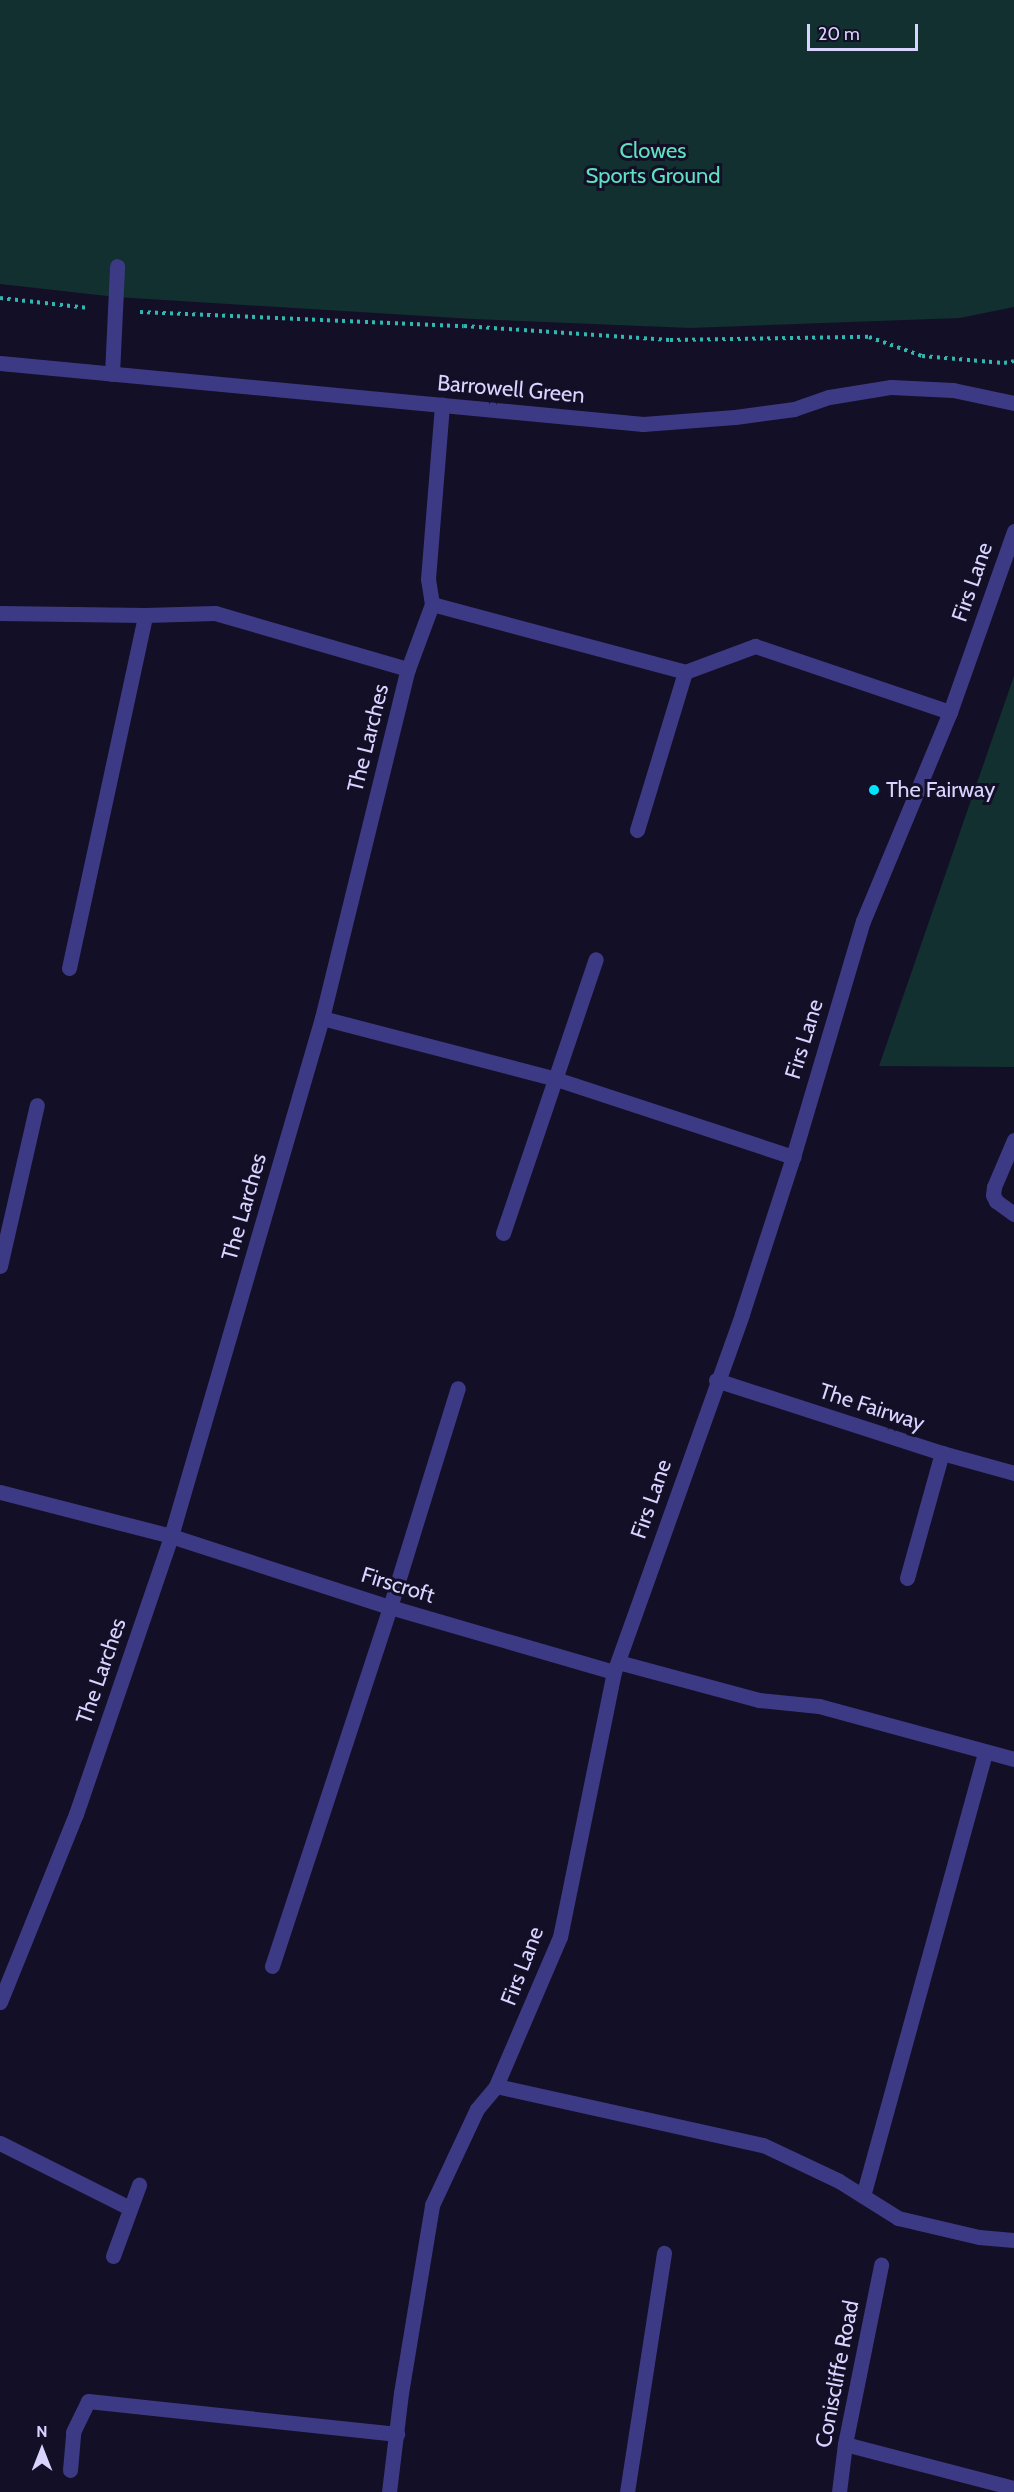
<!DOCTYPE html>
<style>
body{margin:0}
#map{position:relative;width:1014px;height:2492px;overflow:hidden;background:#130f26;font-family:Cabin,sans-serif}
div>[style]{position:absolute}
.green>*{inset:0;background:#12302f}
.path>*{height:4px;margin-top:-2px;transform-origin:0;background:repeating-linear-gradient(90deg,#2fb8b0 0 3px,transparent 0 7.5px)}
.service>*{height:15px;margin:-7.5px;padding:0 7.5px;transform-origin:7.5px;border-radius:7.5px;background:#3d3a85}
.minor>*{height:15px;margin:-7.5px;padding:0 7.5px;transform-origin:7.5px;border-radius:7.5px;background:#3d3a85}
.tertiary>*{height:15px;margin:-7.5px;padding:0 7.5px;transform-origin:7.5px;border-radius:7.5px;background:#3d3a85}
.dots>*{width:16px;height:16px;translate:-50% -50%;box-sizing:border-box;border:3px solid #130f26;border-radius:50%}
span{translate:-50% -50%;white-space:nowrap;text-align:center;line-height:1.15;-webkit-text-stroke:6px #130f26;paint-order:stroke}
.park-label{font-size:22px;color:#5fe0c0}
.street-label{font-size:22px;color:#d9d4ff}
.poi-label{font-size:22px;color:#d9d4ff}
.left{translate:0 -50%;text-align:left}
.north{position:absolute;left:12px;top:2420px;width:60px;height:60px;-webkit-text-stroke:4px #130f26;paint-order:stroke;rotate:0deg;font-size:16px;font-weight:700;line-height:24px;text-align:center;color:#d9d4ff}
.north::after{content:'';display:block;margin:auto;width:21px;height:27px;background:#d9d4ff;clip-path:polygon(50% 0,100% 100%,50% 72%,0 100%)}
.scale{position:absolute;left:807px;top:24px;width:111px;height:27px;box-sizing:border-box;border:3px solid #d9d4ff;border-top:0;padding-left:8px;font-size:18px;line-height:21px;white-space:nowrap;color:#d9d4ff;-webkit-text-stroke:4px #130f26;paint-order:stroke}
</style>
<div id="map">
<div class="green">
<i style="clip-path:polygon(0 0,1014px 0,1014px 307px,960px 318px,690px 328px,473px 319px,116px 297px,0 284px)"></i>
<i style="clip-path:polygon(1014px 676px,1014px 1067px,879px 1066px)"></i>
</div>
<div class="path">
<i style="left:0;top:298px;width:89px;rotate:6.5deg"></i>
<i style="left:140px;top:312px;width:324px;rotate:2.5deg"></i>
<i style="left:464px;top:326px;width:206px;rotate:3.9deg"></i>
<i style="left:670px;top:340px;width:199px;rotate:-0.9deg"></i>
<i style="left:869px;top:337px;width:56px;rotate:19.7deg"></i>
<i style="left:922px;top:356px;width:82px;rotate:4.9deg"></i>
<i style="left:1004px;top:363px;width:10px;rotate:-11deg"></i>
</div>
<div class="service">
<i style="left:112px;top:374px;width:108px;rotate:-87.3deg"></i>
<i style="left:1014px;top:1140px;width:51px;rotate:113.1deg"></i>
<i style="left:994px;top:1187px;width:8px;rotate:97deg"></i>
<i style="left:993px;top:1195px;width:7px;rotate:63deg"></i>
<i style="left:996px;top:1201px;width:22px;rotate:36deg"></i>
<i style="left:0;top:1266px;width:165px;rotate:-77.1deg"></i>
<i style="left:907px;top:1578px;width:130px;rotate:-74.4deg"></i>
<i style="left:618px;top:1662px;width:146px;rotate:15.1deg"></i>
<i style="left:759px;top:1700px;width:60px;rotate:5.7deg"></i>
<i style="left:819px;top:1706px;width:202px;rotate:15.2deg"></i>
<i style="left:272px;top:1966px;width:378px;rotate:-71.8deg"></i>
<i style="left:390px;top:1607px;width:229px;rotate:-72.8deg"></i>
<i style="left:496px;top:2086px;width:273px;rotate:12.5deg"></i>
<i style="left:763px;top:2145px;width:84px;rotate:25.3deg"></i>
<i style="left:839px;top:2181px;width:70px;rotate:32.1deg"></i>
<i style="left:898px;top:2218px;width:83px;rotate:13.2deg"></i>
<i style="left:979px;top:2237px;width:35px;rotate:5deg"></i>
<i style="left:0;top:2143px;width:145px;rotate:26.6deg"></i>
<i style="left:863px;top:2196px;width:459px;rotate:-74.6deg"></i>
<i style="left:113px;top:2256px;width:76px;rotate:-69.9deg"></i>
<i style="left:845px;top:2444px;width:175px;rotate:14.6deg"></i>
<i style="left:70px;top:2470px;width:38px;rotate:-85deg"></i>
<i style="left:73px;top:2432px;width:34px;rotate:-64deg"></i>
<i style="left:88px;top:2401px;width:311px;rotate:6.1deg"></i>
<i style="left:627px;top:2492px;width:242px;rotate:-81.2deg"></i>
</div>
<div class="minor">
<i style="left:0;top:363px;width:646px;rotate:5.42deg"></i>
<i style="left:643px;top:424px;width:92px;rotate:-4.4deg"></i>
<i style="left:735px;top:417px;width:60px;rotate:-7.7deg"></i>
<i style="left:794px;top:409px;width:37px;rotate:-19deg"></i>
<i style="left:829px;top:397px;width:63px;rotate:-9.2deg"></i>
<i style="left:891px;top:387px;width:62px;rotate:2.8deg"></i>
<i style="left:953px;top:390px;width:62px;rotate:12deg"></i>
<i style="left:432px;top:604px;width:262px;rotate:15deg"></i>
<i style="left:0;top:613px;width:145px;rotate:0.8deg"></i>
<i style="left:145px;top:615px;width:70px;rotate:-1.6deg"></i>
<i style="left:215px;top:613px;width:201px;rotate:16.2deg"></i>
<i style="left:637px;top:830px;width:165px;rotate:-73.1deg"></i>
<i style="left:685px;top:672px;width:75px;rotate:-20.4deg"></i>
<i style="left:755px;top:646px;width:206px;rotate:18.7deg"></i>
<i style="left:69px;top:968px;width:361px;rotate:-77.8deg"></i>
<i style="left:322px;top:1018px;width:242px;rotate:14.6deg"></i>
<i style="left:556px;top:1079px;width:250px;rotate:18.2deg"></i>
<i style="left:503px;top:1233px;width:289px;rotate:-71.3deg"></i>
<i style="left:716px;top:1380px;width:237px;rotate:17.9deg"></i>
<i style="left:942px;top:1453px;width:75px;rotate:15.5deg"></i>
<i style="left:0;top:1492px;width:177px;rotate:14.4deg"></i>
<i style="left:171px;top:1536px;width:230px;rotate:18deg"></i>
<i style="left:390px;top:1607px;width:233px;rotate:16.2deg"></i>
<i style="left:0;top:2002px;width:203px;rotate:-68deg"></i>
<i style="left:76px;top:1814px;width:294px;rotate:-71.1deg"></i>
<i style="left:171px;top:1536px;width:540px;rotate:-73.75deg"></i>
<i style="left:322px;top:1018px;width:359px;rotate:-76.2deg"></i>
<i style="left:408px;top:669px;width:69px;rotate:-69.7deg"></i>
<i style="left:432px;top:604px;width:25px;rotate:-99deg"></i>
<i style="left:428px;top:579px;width:175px;rotate:-85.4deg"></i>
<i style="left:839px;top:2492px;width:48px;rotate:-82.9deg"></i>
<i style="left:845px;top:2444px;width:183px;rotate:-78.6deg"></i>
</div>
<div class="tertiary">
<i style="left:389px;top:2492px;width:100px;rotate:-83.1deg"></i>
<i style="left:401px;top:2393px;width:191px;rotate:-80.6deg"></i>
<i style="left:432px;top:2205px;width:106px;rotate:-64.9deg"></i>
<i style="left:477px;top:2109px;width:30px;rotate:-50deg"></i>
<i style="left:496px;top:2086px;width:162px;rotate:-66.8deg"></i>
<i style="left:560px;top:1937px;width:270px;rotate:-78.5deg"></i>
<i style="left:614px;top:1672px;width:380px;rotate:-70.3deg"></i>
<i style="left:742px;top:1314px;width:165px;rotate:-72deg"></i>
<i style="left:793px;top:1157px;width:246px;rotate:-73.5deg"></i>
<i style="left:863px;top:921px;width:226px;rotate:-67.4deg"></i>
<i style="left:950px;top:712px;width:192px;rotate:-70.5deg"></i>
</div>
<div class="dots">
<i style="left:874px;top:790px;background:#00e5ff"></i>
</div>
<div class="park-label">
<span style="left:653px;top:163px">Clowes<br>Sports Ground</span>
</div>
<div class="street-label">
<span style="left:511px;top:389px;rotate:5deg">Barrowell Green</span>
<span style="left:972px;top:582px;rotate:-71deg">Firs Lane</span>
<span style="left:368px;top:738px;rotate:-76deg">The Larches</span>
<span style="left:804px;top:1039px;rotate:-73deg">Firs Lane</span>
<span style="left:244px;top:1207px;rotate:-74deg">The Larches</span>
<span style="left:872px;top:1407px;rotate:18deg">The Fairway</span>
<span style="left:651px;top:1499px;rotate:-71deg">Firs Lane</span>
<span style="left:398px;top:1585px;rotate:17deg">Firscroft</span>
<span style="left:101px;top:1671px;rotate:-71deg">The Larches</span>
<span style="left:522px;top:1966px;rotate:-69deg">Firs Lane</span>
<span style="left:837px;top:2374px;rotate:-79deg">Coniscliffe Road</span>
</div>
<div class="poi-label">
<span class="left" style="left:886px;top:790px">The Fairway</span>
</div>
<div class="north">N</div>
<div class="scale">20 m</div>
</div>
